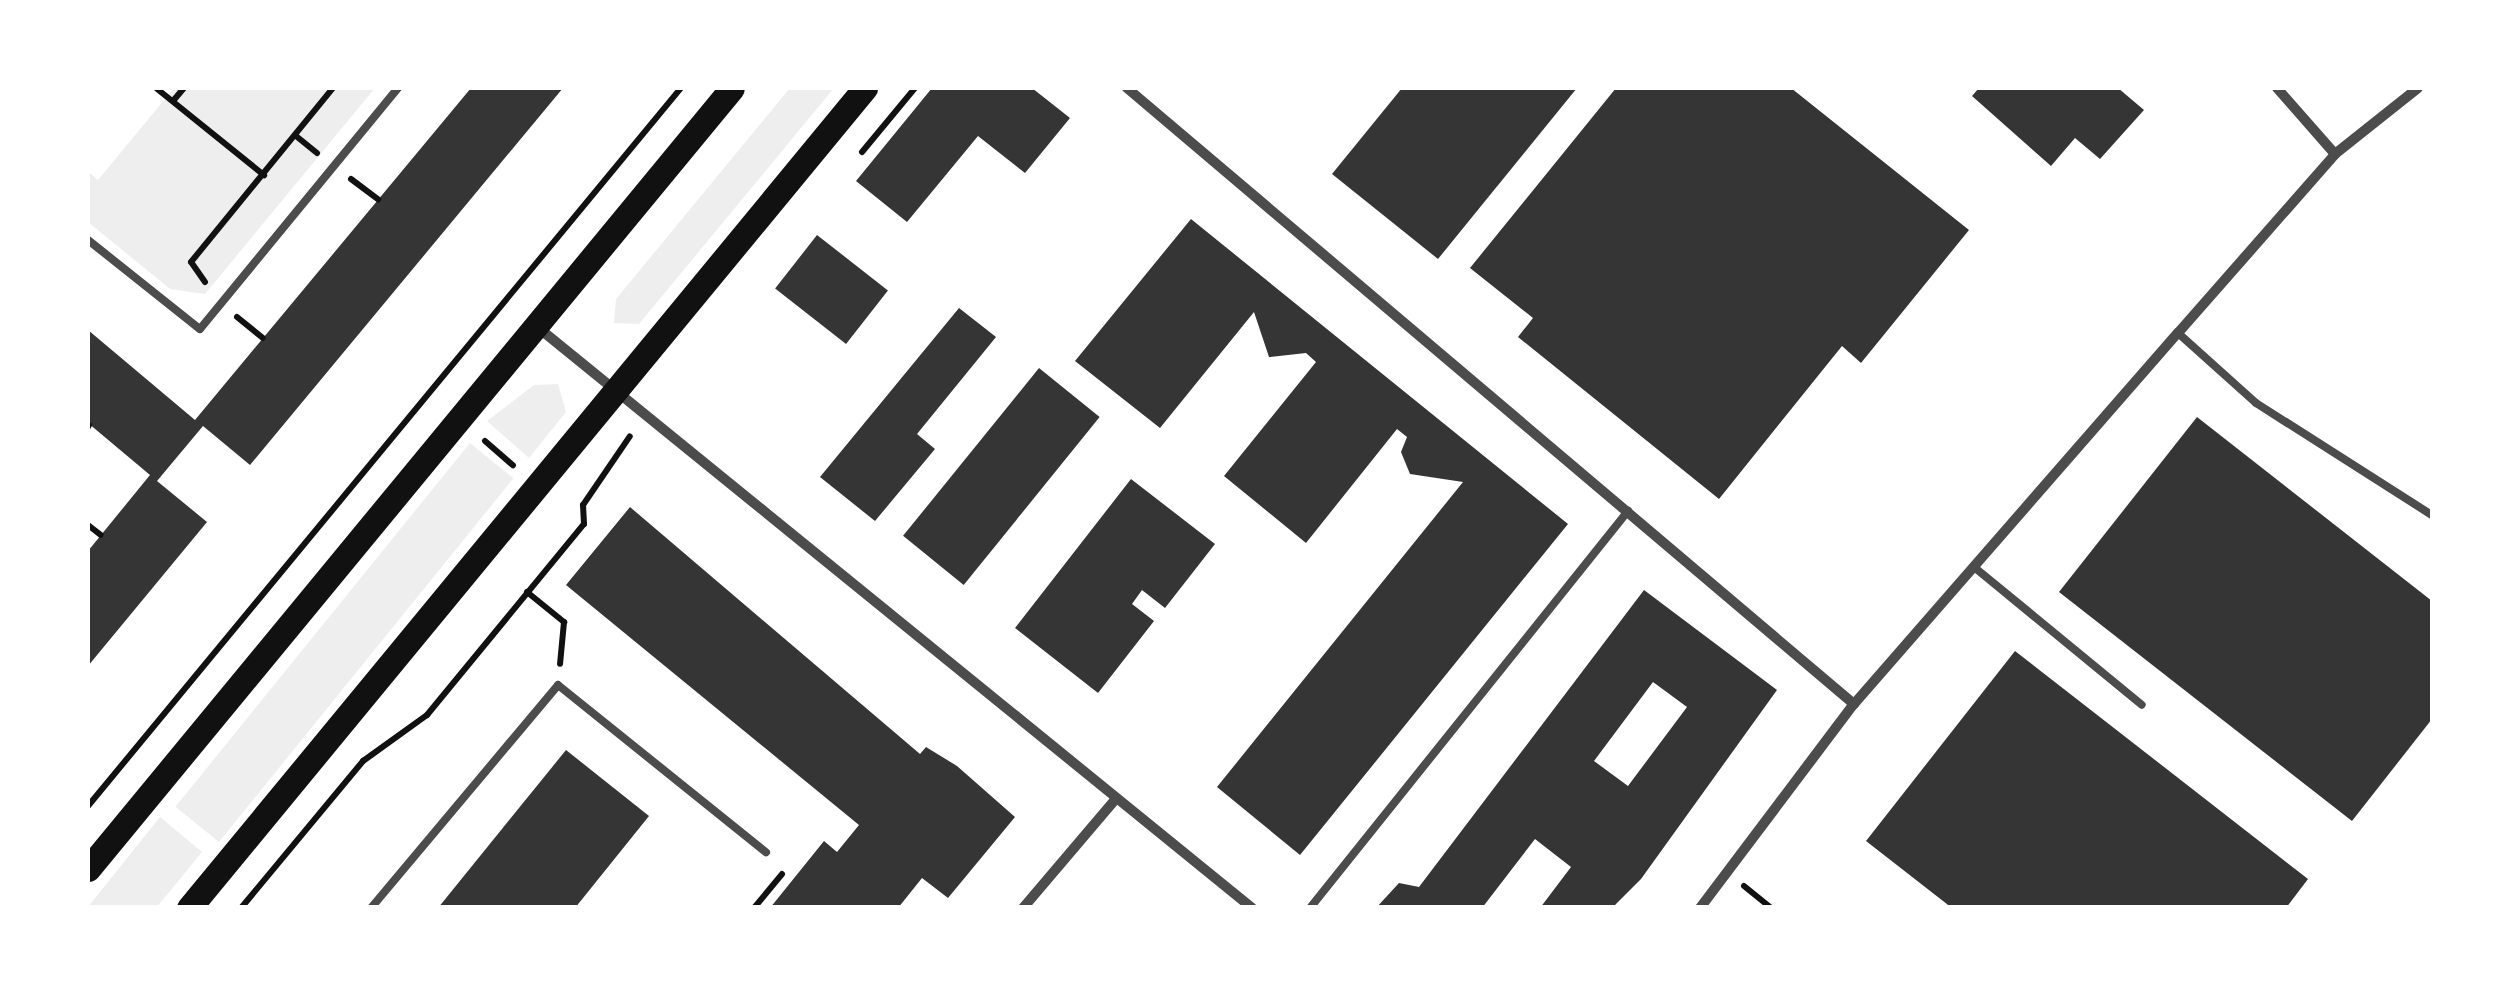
<!DOCTYPE html>
<style>
body{margin:0}
#map{position:relative;width:2520px;height:995px;overflow:hidden;background:#fff;font-family:Literata,serif}
div>[style]{position:absolute}
.green>*{inset:0;background:#eee;transform-origin:0 0}
.building>*{inset:0;background:#353535;transform-origin:0 0}
.path>*{height:6px;margin:-3px;padding:0 3px;transform-origin:3px;border-radius:3px;background:#111}
.service>*{height:8px;margin:-4px;padding:0 4px;transform-origin:4px;border-radius:4px;background:#4c4c4c}
.minor>*{height:10px;margin:-5px;padding:0 5px;transform-origin:5px;border-radius:5px;background:#4c4c4c}
.primary>*{height:25px;margin:-12.5px;padding:0 12.5px;transform-origin:12.5px;border-radius:12.5px;background:#111}
span{translate:-50% -50%;white-space:nowrap;text-align:center;line-height:1.15;-webkit-text-stroke:8px #fff;paint-order:stroke}
.frame{position:absolute;inset:0;border:90px solid #fff;pointer-events:none}
</style>
<div id="map">
<div class="green">
<i style="clip-path:polygon(174px 88px,375px 88px,205px 294px,170px 289px,88px 222px,88px 171px,98px 180px)"></i>
<i style="clip-path:polygon(790px 88px,834px 88px,639px 324px,614px 323px,616px 299px)"></i>
<i style="clip-path:polygon(558px 384px,566px 412px,529px 458px,487px 421px,534px 385px)"></i>
<i style="left:470px;top:443px;width:56px;height:468px;rotate:39deg"></i>
<i style="clip-path:polygon(160px 817px,202px 852px,157px 907px,88px 907px)"></i>
</div>
<div class="building">
<i style="clip-path:polygon(471px 88px,563px 88px,250px 465px,203px 426px,157px 481px,207px 522px,88px 666px,88px 551px,150px 475px,88px 423px,88px 330px,195px 420px)"></i>
<i style="clip-path:polygon(932px 88px,1032px 88px,1070px 118px,1025px 173px,978px 136px,907px 222px,856px 181px)"></i>
<i style="clip-path:polygon(1402px 88px,1577px 88px,1438px 259px,1332px 174px)"></i>
<i style="clip-path:polygon(1616px 88px,1791px 88px,1969px 230px,1861px 363px,1842px 346px,1719px 499px,1518px 337px,1533px 318px,1470px 268px)"></i>
<i style="clip-path:polygon(1979px 88px,2118px 88px,2144px 110px,2100px 159px,2075px 138px,2051px 166px,1972px 96px)"></i>
<i style="clip-path:polygon(1191px 219px,1568px 524px,1300px 855px,1217px 787px,1463px 482px,1410px 474px,1401px 452px,1407px 437px,1397px 429px,1306px 543px,1224px 476px,1316px 362px,1306px 353px,1269px 357px,1254px 312px,1160px 428px,1075px 361px)"></i>
<i style="left:817px;top:235px;width:90px;height:68px;rotate:38deg"></i>
<i style="clip-path:polygon(959px 308px,996px 337px,917px 434px,935px 449px,875px 521px,820px 477px)"></i>
<i style="left:1039px;top:368px;width:78px;height:216px;rotate:39deg"></i>
<i style="clip-path:polygon(2197px 417px,2432px 601px,2432px 719px,2352px 821px,2059px 592px)"></i>
<i style="clip-path:polygon(1131px 479px,1215px 544px,1165px 608px,1142px 590px,1132px 604px,1154px 621px,1098px 693px,1015px 628px)"></i>
<i style="clip-path:polygon(630px 507px,920px 754px,926px 747px,957px 766px,1015px 817px,948px 898px,922px 878px,898px 908px,770px 908px,824px 841px,837px 852px,859px 825px,566px 585px)"></i>
<i style="clip-path:polygon(evenodd,1644px 590px,1777px 690px,1641px 879px,1612px 908px,1540px 908px,1571px 867px,1535px 839px,1482px 908px,1376px 908px,1399px 883px,1419px 887px,1644px 590px,1653px 682px,1687px 707px,1628px 786px,1594px 761px,1653px 682px)"></i>
<i style="clip-path:polygon(2015px 651px,2308px 879px,2286px 908px,1952px 908px,1866px 841px)"></i>
<i style="clip-path:polygon(566px 750px,649px 816px,575px 908px,438px 908px)"></i>
</div>
<div class="path">
<i style="left:156px;top:88px;width:139px;rotate:38.9deg"></i>
<i style="left:173px;top:101px;width:17px;rotate:-50deg"></i>
<i style="left:296px;top:136px;width:27px;rotate:39deg"></i>
<i style="left:862px;top:152px;width:83px;rotate:-50.4deg"></i>
<i style="left:351px;top:179px;width:34px;rotate:37deg"></i>
<i style="left:205px;top:282px;width:24px;rotate:-125deg"></i>
<i style="left:191px;top:262px;width:225px;rotate:-50.8deg"></i>
<i style="left:237px;top:317px;width:33px;rotate:39deg"></i>
<i style="left:88px;top:427px;width:2px;rotate:-63deg"></i>
<i style="left:485px;top:441px;width:37px;rotate:41deg"></i>
<i style="left:88px;top:525px;width:16px;rotate:38deg"></i>
<i style="left:527px;top:592px;width:48px;rotate:39deg"></i>
<i style="left:564px;top:622px;width:42px;rotate:95.4deg"></i>
<i style="left:88px;top:806px;width:931px;rotate:-50.45deg"></i>
<i style="left:1744px;top:886px;width:35px;rotate:39deg"></i>
<i style="left:241px;top:908px;width:191px;rotate:-50.3deg"></i>
<i style="left:363px;top:761px;width:79px;rotate:-35.7deg"></i>
<i style="left:427px;top:715px;width:247px;rotate:-50.6deg"></i>
<i style="left:584px;top:524px;width:19px;rotate:-93deg"></i>
<i style="left:583px;top:505px;width:83px;rotate:-55.7deg"></i>
<i style="left:754px;top:908px;width:44px;rotate:-50.5deg"></i>
</div>
<div class="service">
<i style="left:88px;top:240px;width:143px;rotate:38.5deg"></i>
<i style="left:200px;top:329px;width:312px;rotate:-50.6deg"></i>
<i style="left:2178px;top:333px;width:105px;rotate:41.9deg"></i>
<i style="left:2256px;top:403px;width:209px;rotate:32.5deg"></i>
<i style="left:1974px;top:567px;width:217px;rotate:39.4deg"></i>
<i style="left:371px;top:908px;width:291px;rotate:-50deg"></i>
<i style="left:558px;top:685px;width:267px;rotate:38.8deg"></i>
<i style="left:1310px;top:908px;width:509px;rotate:-51.31deg"></i>
</div>
<div class="minor">
<i style="left:1127px;top:88px;width:953px;rotate:40.28deg"></i>
<i style="left:2277px;top:88px;width:88px;rotate:48.7deg"></i>
<i style="left:535px;top:325px;width:924px;rotate:39.11deg"></i>
<i style="left:1023px;top:908px;width:142px;rotate:-49.6deg"></i>
<i style="left:1700px;top:908px;width:256px;rotate:-53deg"></i>
<i style="left:1854px;top:704px;width:493px;rotate:-48.9deg"></i>
<i style="left:2178px;top:333px;width:238px;rotate:-48.7deg"></i>
<i style="left:2335px;top:154px;width:106px;rotate:-38.5deg"></i>
</div>
<div class="primary">
<i style="left:88px;top:869px;width:1012px;rotate:-50.49deg"></i>
<i style="left:189px;top:908px;width:1063px;rotate:-50.5deg"></i>
</div>
<div class="frame"></div>
</div>
